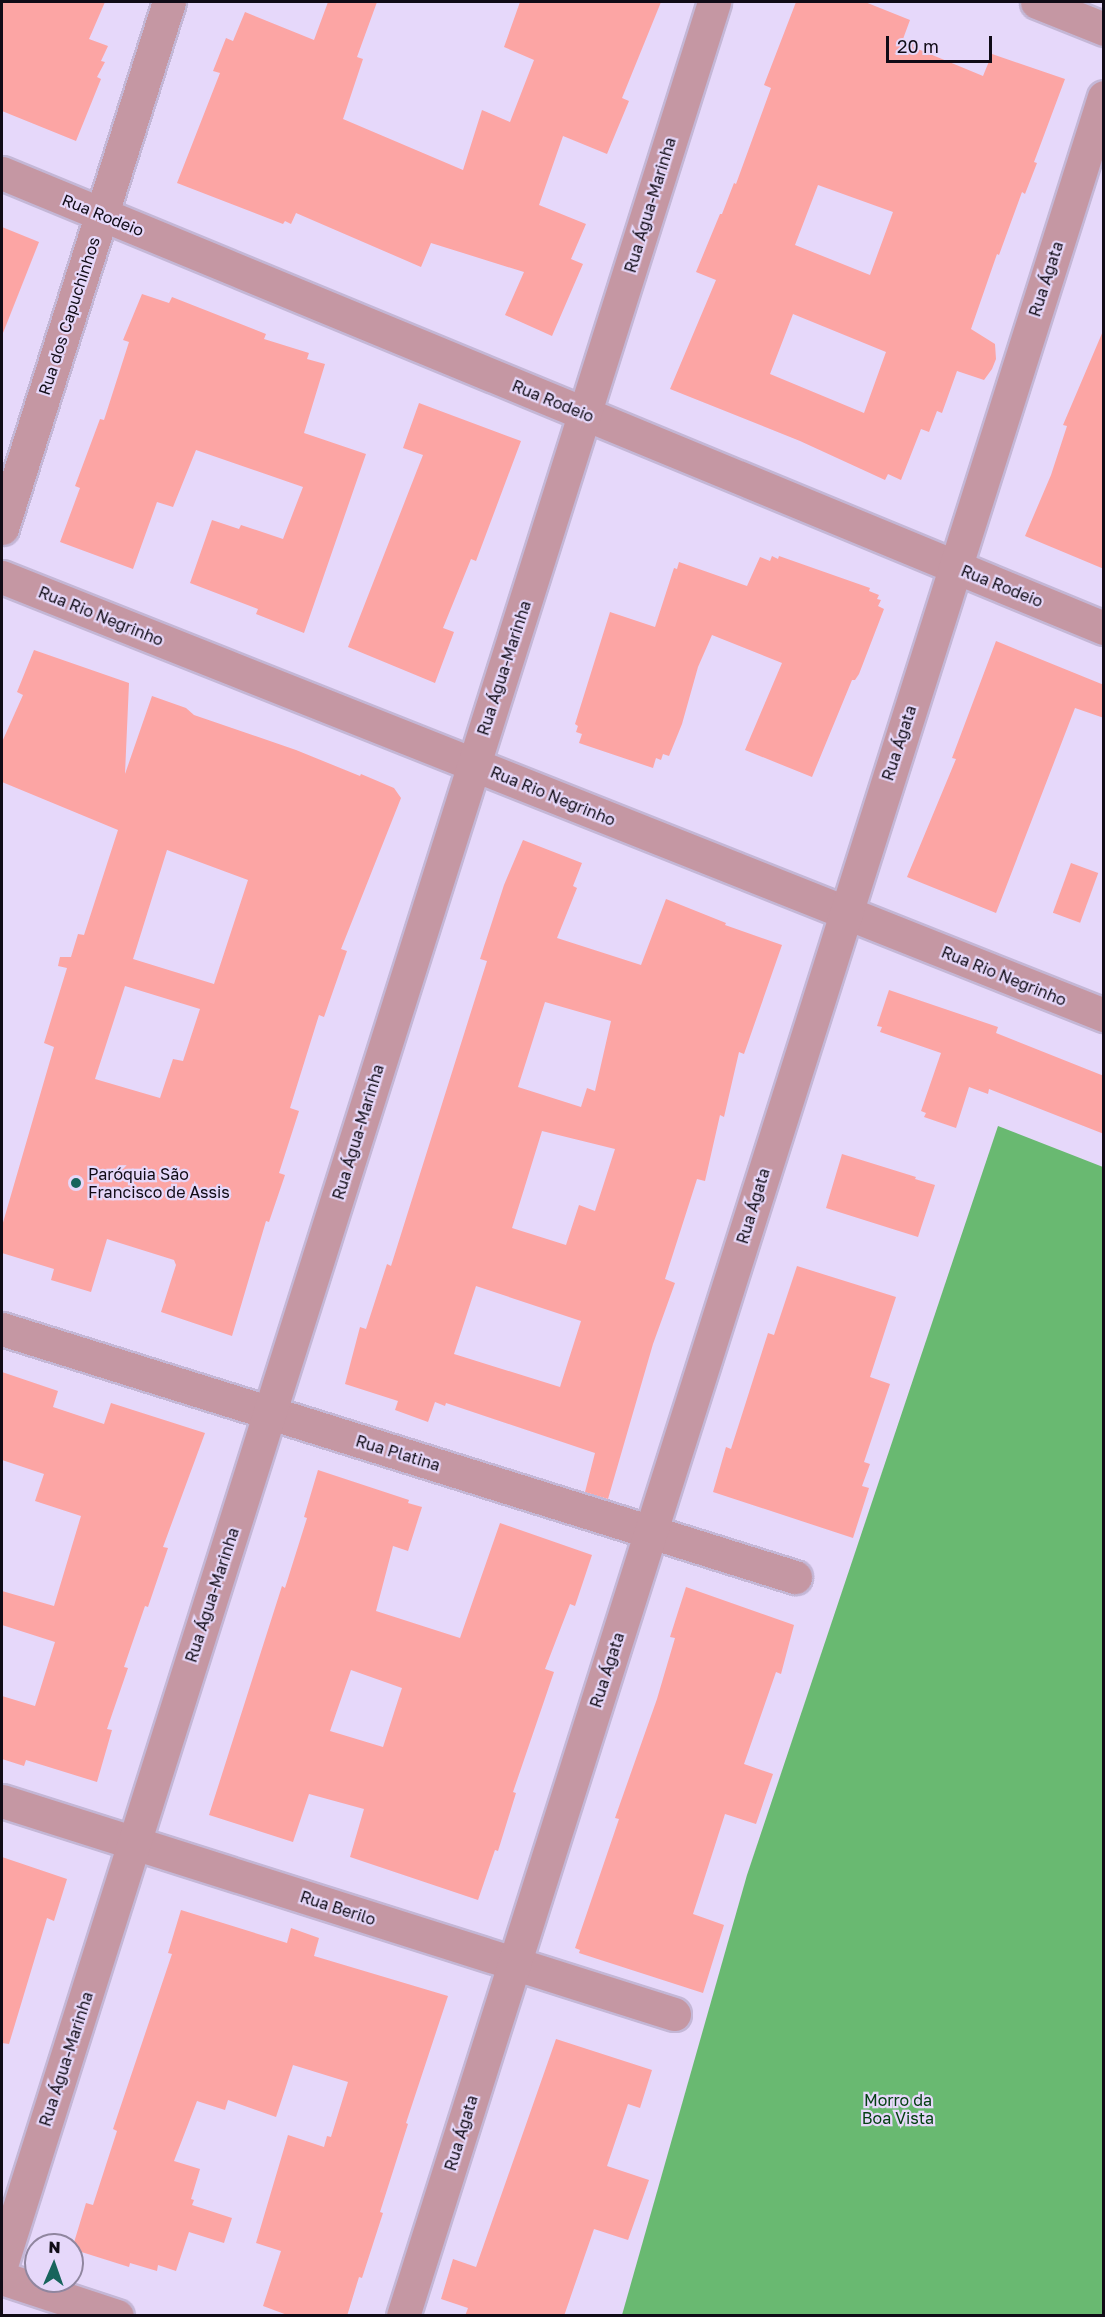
<!DOCTYPE html>
<meta charset="utf-8">
<style>
body{margin:0}
#map{position:relative;width:1105px;height:2317px;overflow:hidden;background:#e6d8fa;font-family:"Golos Text",sans-serif}
div>[style]{position:absolute}
.forest>*{inset:0;background:#69b971}
.building>*{inset:0;background:#fca5a4;transform-origin:0 0}
.roads{filter:drop-shadow(2px 0 #c4b7d6) drop-shadow(-2px 0 #c4b7d6) drop-shadow(0 2px #c4b7d6) drop-shadow(0 -2px #c4b7d6)}
.minor>*{height:33px;margin:-16.5px;padding:0 16.5px;transform-origin:16.5px;border-radius:16.5px;background:#c597a3}
.dots>*{width:16px;height:16px;translate:-50% -50%;box-sizing:border-box;border:3px solid #e6d8fa;border-radius:50%}
span{translate:-50% -50%;white-space:nowrap;text-align:center;line-height:1.15;-webkit-text-stroke:4.5px #e6d8fa;paint-order:stroke}
.street-label{font-size:16px;color:#100b16}
.poi-label{font-size:16px;color:#100b16}
.left{translate:0 -50%;text-align:left}
.park-label{font-size:16px;color:#044012}
.frame{position:absolute;inset:0;border:3px solid #100b16;pointer-events:none}
.north{position:absolute;left:24px;top:2233px;width:60px;height:60px;box-sizing:border-box;background:#e6d8fa;border:2px solid #90869f;border-radius:50%;rotate:2deg;font-size:16px;font-weight:700;line-height:24px;text-align:center;color:#100b16}
.north::after{content:'';display:block;margin:auto;width:21px;height:27px;background:#18645c;clip-path:polygon(50% 0,100% 100%,50% 72%,0 100%)}
.scale{position:absolute;left:886px;top:36px;width:106px;height:27px;box-sizing:border-box;border:3px solid #100b16;border-top:0;padding-left:8px;font-size:18px;line-height:21px;white-space:nowrap;color:#100b16;-webkit-text-stroke:4px #e6d8fa;paint-order:stroke}
</style>
<div id="map">
<div class="forest">
<i style="clip-path:polygon(998px 1126px,1103px 1167px,1103px 2315px,622px 2315px,747px 1875px)"></i>
</div>
<div class="building">
<i style="clip-path:polygon(2px 2px,105px 2px,89px 39px,108px 46px,101px 61px,105px 62px,97px 77px,101px 79px,76px 141px,2px 111px)"></i>
<i style="clip-path:polygon(328px 2px,377px 2px,357px 57px,363px 59px,343px 119px,463px 170px,482px 110px,510px 122px,534px 60px,504px 47px,520px 2px,661px 2px,622px 98px,629px 101px,607px 154px,563px 136px,539px 205px,586px 224px,571px 259px,583px 264px,552px 336px,505px 315px,524px 272px,431px 243px,421px 267px,296px 213px,291px 224px,285px 221px,283px 224px,177px 183px,220px 73px,213px 71px,226px 38px,233px 41px,245px 12px,314px 40px)"></i>
<i style="clip-path:polygon(evenodd,796px 2px,865px 2px,910px 20px,903px 39px,914px 43px,913px 47px,983px 76px,992px 54px,1065px 79px,1034px 162px,1037px 163px,1025px 194px,1022px 192px,999px 255px,997px 254px,971px 329px,995px 344px,996px 359px,992px 369px,984px 380px,957px 371px,942px 413px,937px 411px,929px 432px,921px 429px,901px 480px,888px 474px,885px 480px,800px 441px,670px 389px,716px 280px,696px 272px,720px 214px,722px 214px,734px 183px,736px 184px,771px 88px,764px 85px,796px 2px,818px 185px,893px 212px,870px 275px,795px 245px,818px 185px,796px 2px,793px 314px,886px 352px,864px 413px,770px 374px,793px 314px)"></i>
<i style="clip-path:polygon(2px 227px,39px 242px,3px 333px,2px 332px)"></i>
<i style="clip-path:polygon(142px 294px,169px 303px,172px 297px,266px 334px,264px 339px,309px 353px,307px 359px,325px 364px,304px 433px,366px 454px,304px 633px,256px 614px,258px 609px,190px 583px,212px 520px,239px 529px,241px 525px,283px 539px,303px 487px,196px 450px,173px 507px,157px 502px,133px 569px,60px 542px,80px 488px,75px 486px,100px 419px,104px 420px,129px 342px,123px 340px)"></i>
<i style="clip-path:polygon(1103px 331px,1104px 331px,1104px 569px,1025px 536px,1051px 475px,1067px 426px,1063px 425px)"></i>
<i style="clip-path:polygon(419px 403px,521px 441px,476px 561px,471px 559px,443px 628px,454px 632px,435px 683px,348px 647px,423px 455px,403px 448px)"></i>
<i style="clip-path:polygon(772px 556px,778px 559px,779px 556px,870px 588px,869px 591px,879px 595px,877px 599px,881px 600px,878px 606px,884px 609px,859px 674px,855px 680px,852px 680px,812px 777px,745px 750px,782px 663px,712px 635px,698px 667px,682px 724px,669px 756px,663px 754px,661px 760px,656px 758px,653px 768px,579px 743px,582px 734px,576px 732px,578px 726px,575px 724px,610px 612px,655px 627px,674px 568px,677px 569px,679px 562px,747px 586px,760px 557px,770px 561px)"></i>
<i style="clip-path:polygon(996px 641px,1104px 685px,1104px 718px,1075px 708px,996px 913px,907px 877px,956px 759px,952px 758px)"></i>
<i style="clip-path:polygon(evenodd,34px 650px,129px 683px,125px 774px,152px 696px,186px 708px,194px 715px,296px 750px,360px 776px,361px 774px,394px 788px,401px 798px,341px 949px,347px 951px,324px 1017px,319px 1015px,290px 1108px,299px 1111px,279px 1173px,285px 1175px,269px 1222px,266px 1221px,232px 1336px,161px 1312px,176px 1265px,174px 1260px,107px 1239px,91px 1292px,51px 1280px,54px 1269px,2px 1253px,2px 1226px,54px 1047px,44px 1043px,67px 968px,58px 966px,60px 957px,71px 957px,78px 934px,84px 935px,118px 830px,2px 782px,2px 742px,23px 695px,17px 692px,34px 650px,167px 850px,248px 880px,214px 984px,133px 959px,167px 850px,34px 650px,125px 986px,200px 1009px,183px 1061px,173px 1059px,160px 1098px,95px 1079px,125px 986px)"></i>
<i style="clip-path:polygon(evenodd,523px 840px,582px 863px,573px 886px,577px 888px,557px 938px,641px 965px,666px 899px,726px 923px,725px 925px,782px 945px,744px 1054px,739px 1052px,724px 1117px,720px 1115px,705px 1181px,697px 1179px,665px 1279px,675px 1283px,653px 1344px,608px 1499px,585px 1492px,595px 1453px,446px 1403px,445px 1406px,435px 1402px,428px 1422px,395px 1410px,398px 1401px,345px 1384px,360px 1327px,366px 1329px,387px 1264px,391px 1266px,487px 961px,480px 959px,504px 885px,523px 840px,545px 1002px,611px 1021px,595px 1091px,587px 1088px,581px 1107px,518px 1087px,545px 1002px,523px 840px,542px 1131px,615px 1149px,595px 1211px,579px 1205px,566px 1245px,512px 1228px,542px 1131px,523px 840px,476px 1286px,581px 1321px,560px 1387px,454px 1354px,476px 1286px)"></i>
<i style="left:1071px;top:863px;width:29px;height:53px;rotate:20deg"></i>
<i style="clip-path:polygon(889px 990px,998px 1027px,996px 1033px,1104px 1076px,1104px 1134px,989px 1089px,988px 1094px,969px 1087px,956px 1128px,924px 1117px,926px 1113px,921px 1111px,941px 1053px,880px 1032px,882px 1027px,877px 1026px)"></i>
<i style="clip-path:polygon(842px 1154px,916px 1177px,915px 1179px,935px 1185px,918px 1237px,826px 1208px)"></i>
<i style="clip-path:polygon(797px 1266px,896px 1297px,870px 1377px,890px 1384px,864px 1462px,870px 1464px,862px 1486px,869px 1488px,853px 1538px,713px 1492px,726px 1447px,731px 1449px,768px 1333px,774px 1335px)"></i>
<i style="clip-path:polygon(2px 1372px,58px 1391px,53px 1407px,104px 1424px,111px 1403px,205px 1433px,163px 1547px,168px 1548px,148px 1607px,145px 1606px,124px 1667px,128px 1668px,107px 1729px,112px 1730px,97px 1782px,26px 1760px,24px 1766px,2px 1759px,2px 1696px,35px 1706px,55px 1642px,2px 1625px,2px 1591px,54px 1606px,81px 1516px,35px 1501px,44px 1474px,2px 1460px)"></i>
<i style="clip-path:polygon(evenodd,318px 1470px,409px 1500px,408px 1503px,422px 1507px,408px 1551px,393px 1546px,376px 1611px,460px 1638px,500px 1523px,592px 1555px,575px 1606px,570px 1604px,545px 1669px,554px 1672px,513px 1792px,516px 1793px,498px 1851px,495px 1850px,478px 1900px,350px 1857px,364px 1809px,309px 1794px,293px 1842px,209px 1815px,282px 1586px,285px 1588px,307px 1518px,304px 1517px,318px 1470px,351px 1670px,402px 1688px,383px 1747px,330px 1731px,351px 1670px)"></i>
<i style="clip-path:polygon(686px 1587px,794px 1625px,781px 1674px,776px 1672px,744px 1764px,773px 1774px,756px 1824px,725px 1814px,693px 1914px,724px 1925px,703px 1993px,579px 1953px,580px 1950px,575px 1948px,619px 1819px,615px 1818px,657px 1699px,675px 1638px,670px 1637px)"></i>
<i style="clip-path:polygon(2px 1857px,67px 1879px,54px 1921px,47px 1918px,9px 2044px,2px 2043px)"></i>
<i style="clip-path:polygon(181px 1910px,287px 1943px,291px 1928px,319px 1938px,314px 1956px,448px 1996px,406px 2123px,408px 2124px,380px 2212px,383px 2213px,362px 2278px,359px 2277px,347px 2316px,290px 2316px,263px 2306px,281px 2251px,256px 2243px,288px 2135px,324px 2147px,327px 2136px,331px 2137px,348px 2082px,293px 2065px,276px 2117px,228px 2100px,225px 2110px,197px 2101px,174px 2161px,200px 2169px,191px 2199px,194px 2200px,192px 2205px,232px 2218px,224px 2243px,189px 2232px,176px 2271px,158px 2265px,157px 2271px,130px 2263px,129px 2267px,72px 2249px,86px 2203px,93px 2205px,117px 2131px,113px 2129px,172px 1954px,168px 1953px)"></i>
<i style="clip-path:polygon(556px 2039px,652px 2070px,640px 2108px,628px 2104px,607px 2166px,649px 2180px,628px 2240px,594px 2229px,564px 2316px,465px 2316px,468px 2308px,441px 2299px,453px 2259px,476px 2267px)"></i>
</div>
<div class="roads">
<div class="minor">
<i style="left:1037px;top:2px;width:72px;rotate:21.9deg"></i>
<i style="left:2px;top:173px;width:1192px;rotate:22.44deg"></i>
<i style="left:2px;top:528px;width:552px;rotate:-72.39deg"></i>
<i style="left:2px;top:577px;width:1186px;rotate:21.68deg"></i>
<i style="left:2px;top:1329px;width:831px;rotate:17.37deg"></i>
<i style="left:2px;top:1801px;width:705px;rotate:17.59deg"></i>
<i style="left:2px;top:2262px;width:2370px;rotate:-72.51deg"></i>
<i style="left:2px;top:2278px;width:121px;rotate:18.3deg"></i>
<i style="left:403px;top:2316px;width:2327px;rotate:-72.47deg"></i>
</div>
</div>
<div class="dots">
<i style="left:76px;top:1183px;background:#18645c"></i>
</div>
<div class="street-label">
<span style="left:650px;top:205px;rotate:-73deg">Rua Água-Marinha</span>
<span style="left:103px;top:215px;rotate:22deg">Rua Rodeio</span>
<span style="left:1046px;top:279px;rotate:-72deg">Rua Ágata</span>
<span style="left:69px;top:316px;rotate:-72deg">Rua dos Capuchinhos</span>
<span style="left:553px;top:401px;rotate:22deg">Rua Rodeio</span>
<span style="left:1002px;top:586px;rotate:22deg">Rua Rodeio</span>
<span style="left:101px;top:616px;rotate:22deg">Rua Rio Negrinho</span>
<span style="left:504px;top:668px;rotate:-72deg">Rua Água-Marinha</span>
<span style="left:899px;top:743px;rotate:-72deg">Rua Ágata</span>
<span style="left:553px;top:796px;rotate:22deg">Rua Rio Negrinho</span>
<span style="left:1004px;top:976px;rotate:22deg">Rua Rio Negrinho</span>
<span style="left:358px;top:1132px;rotate:-73deg">Rua Água-Marinha</span>
<span style="left:753px;top:1206px;rotate:-73deg">Rua Ágata</span>
<span style="left:398px;top:1453px;rotate:17deg">Rua Platina</span>
<span style="left:212px;top:1595px;rotate:-72deg">Rua Água-Marinha</span>
<span style="left:607px;top:1670px;rotate:-72deg">Rua Ágata</span>
<span style="left:338px;top:1908px;rotate:18deg">Rua Berilo</span>
<span style="left:66px;top:2059px;rotate:-72deg">Rua Água-Marinha</span>
<span style="left:461px;top:2133px;rotate:-73deg">Rua Ágata</span>
</div>
<div class="poi-label">
<span class="left" style="left:88px;top:1183px">Paróquia São<br>Francisco de Assis</span>
</div>
<div class="park-label">
<span style="left:898px;top:2109px">Morro da<br>Boa Vista</span>
</div>
<div class="frame"></div>
<div class="north">N</div>
<div class="scale">20 m</div>
</div>
